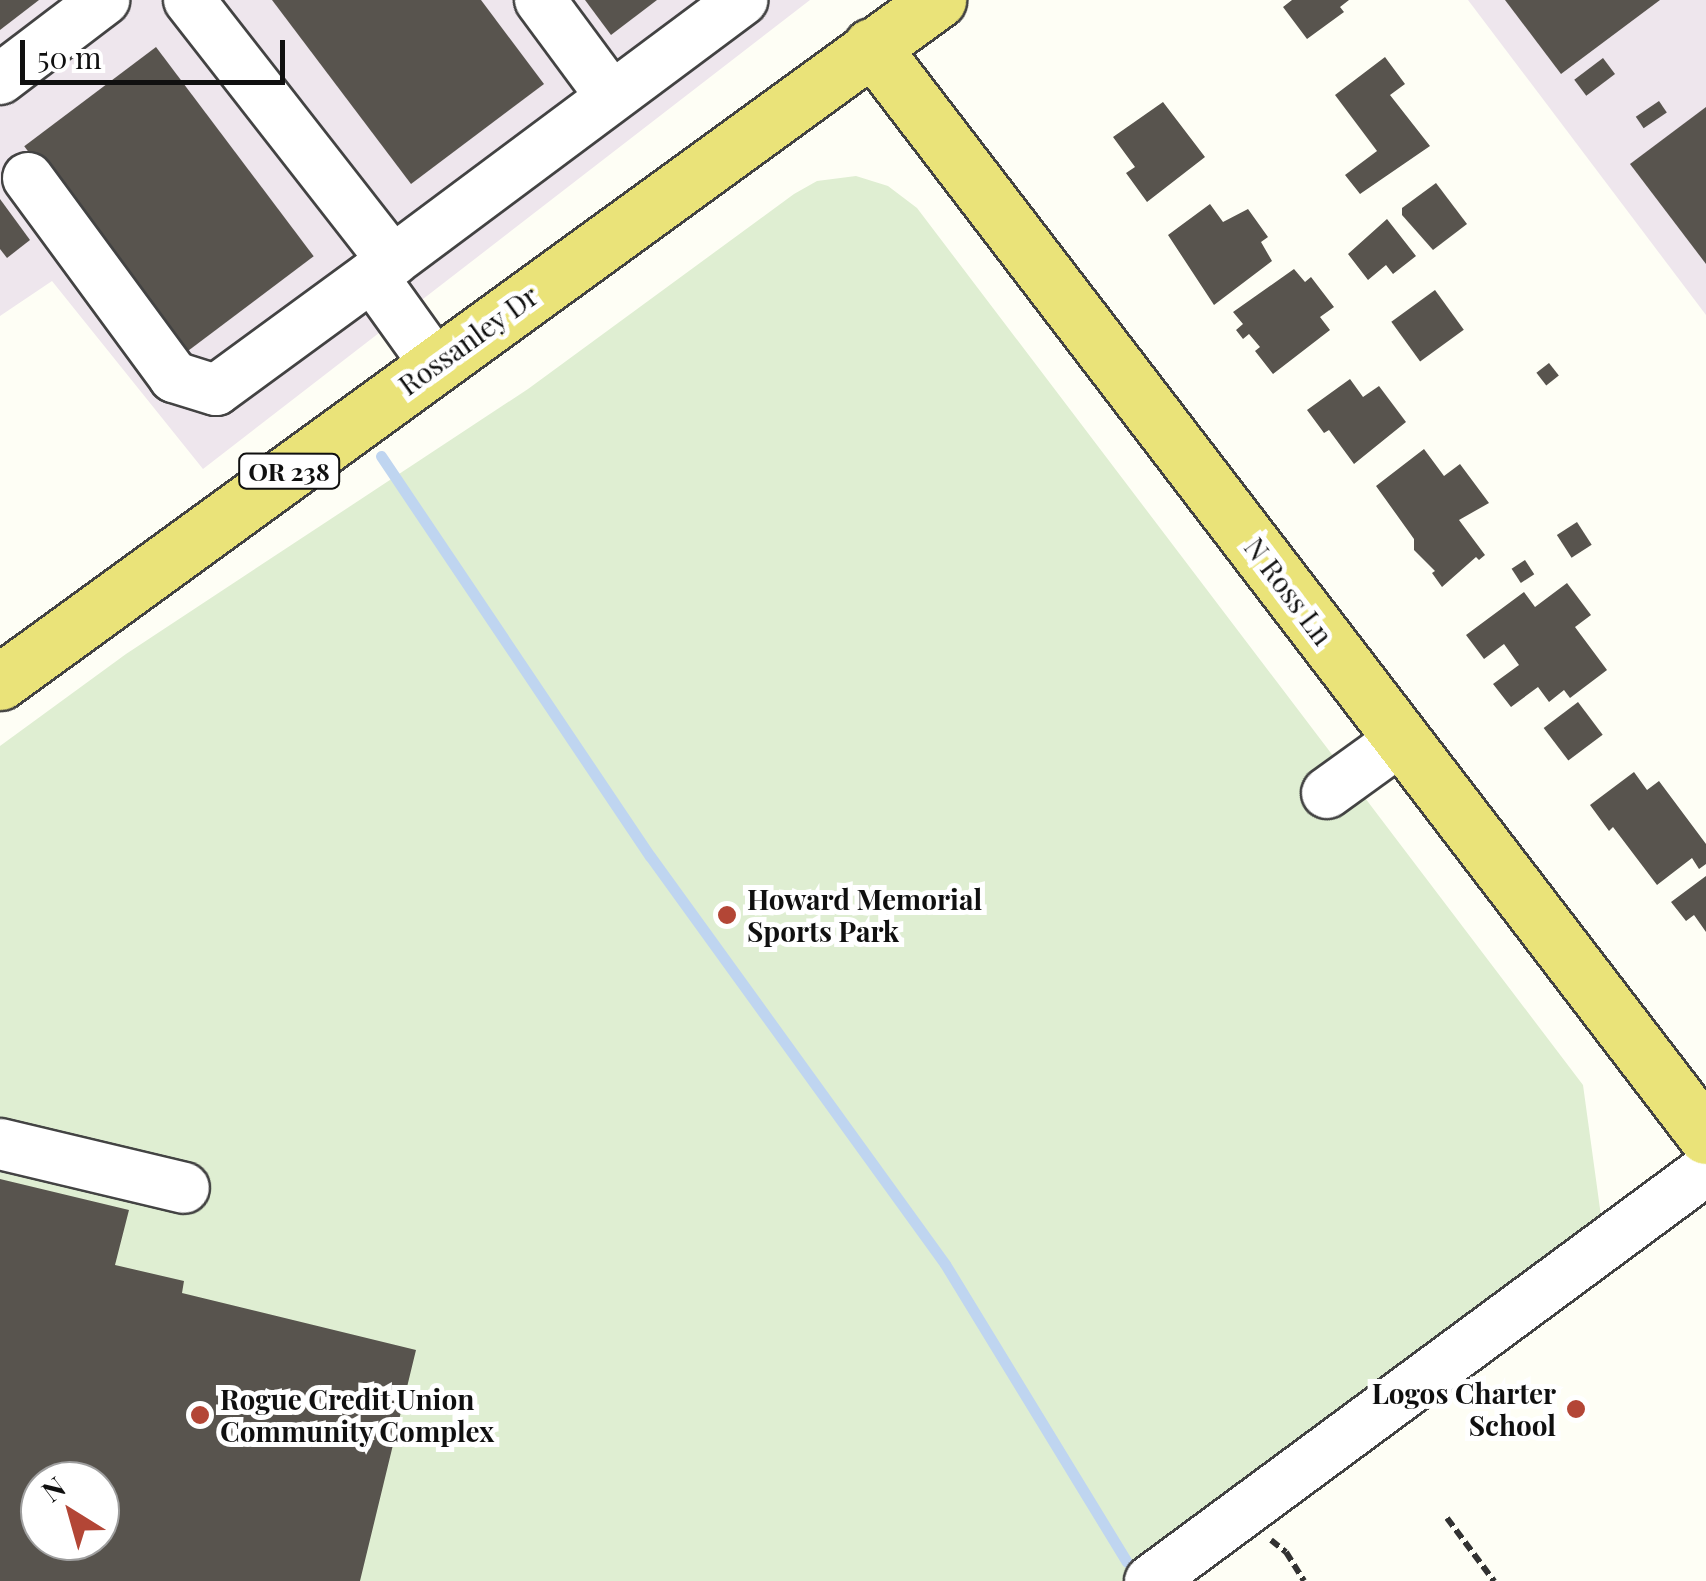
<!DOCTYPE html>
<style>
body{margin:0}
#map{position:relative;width:1706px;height:1581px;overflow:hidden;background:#fefef5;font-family:"Playfair Display",serif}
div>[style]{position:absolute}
.industrial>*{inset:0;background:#eee6ed}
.pitch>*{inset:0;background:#dfeed2}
.stream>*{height:11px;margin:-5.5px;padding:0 5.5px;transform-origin:5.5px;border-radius:5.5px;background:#bfd5f0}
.building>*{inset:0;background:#58544e;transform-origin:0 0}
.path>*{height:6px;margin-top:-3px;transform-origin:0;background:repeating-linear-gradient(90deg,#323232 0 10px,transparent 0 15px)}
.roads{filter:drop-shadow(2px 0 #434343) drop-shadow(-2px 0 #434343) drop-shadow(0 2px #434343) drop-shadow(0 -2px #434343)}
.minor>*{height:50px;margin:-25px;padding:0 25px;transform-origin:25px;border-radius:25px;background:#fff}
.major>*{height:55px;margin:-27.5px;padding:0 27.5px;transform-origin:27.5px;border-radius:27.5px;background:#eae379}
.dots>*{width:28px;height:28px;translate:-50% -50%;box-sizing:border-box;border:5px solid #fff;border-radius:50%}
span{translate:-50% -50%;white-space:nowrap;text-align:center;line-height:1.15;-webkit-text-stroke:10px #fff;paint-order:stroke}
.shield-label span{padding:2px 8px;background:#fff;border:2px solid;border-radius:8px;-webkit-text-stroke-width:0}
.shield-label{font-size:25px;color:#101010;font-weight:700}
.street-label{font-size:28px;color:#101010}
.poi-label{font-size:28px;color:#101010;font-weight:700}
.left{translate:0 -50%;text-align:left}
.right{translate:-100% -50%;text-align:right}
.north{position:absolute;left:20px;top:1461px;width:100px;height:100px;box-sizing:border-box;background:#fff;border:2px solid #9f9f9f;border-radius:50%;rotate:323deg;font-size:28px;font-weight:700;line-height:40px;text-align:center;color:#101010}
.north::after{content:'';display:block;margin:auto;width:35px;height:45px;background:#b34636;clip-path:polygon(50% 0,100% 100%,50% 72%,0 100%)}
.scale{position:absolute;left:20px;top:40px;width:265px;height:45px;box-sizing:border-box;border:5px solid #101010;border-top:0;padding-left:12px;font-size:30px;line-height:35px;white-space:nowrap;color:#101010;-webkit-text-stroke:8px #fff;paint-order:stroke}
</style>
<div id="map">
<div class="industrial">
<i style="clip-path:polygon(0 0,810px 0,203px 469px,52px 281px,0 316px)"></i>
<i style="clip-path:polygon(1468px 0,1706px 0,1706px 315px)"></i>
</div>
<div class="pitch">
<i style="clip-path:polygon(evenodd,856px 176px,888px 186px,917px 208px,1583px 1085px,1601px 1216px,1213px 1507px,1198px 1577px,1200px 1581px,0 1581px,0 746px,126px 654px,528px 389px,794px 194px,817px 181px,856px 176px,40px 1481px,100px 1481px,100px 1541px,40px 1541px,40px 1481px)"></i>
</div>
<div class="stream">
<i style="left:381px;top:456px;width:482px;rotate:56.1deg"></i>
<i style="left:650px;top:856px;width:503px;rotate:54.13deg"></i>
<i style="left:945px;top:1264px;width:349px;rotate:58.6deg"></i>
</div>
<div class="building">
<i style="clip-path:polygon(0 0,39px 0,0 30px)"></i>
<i style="clip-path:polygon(272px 0,481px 0,544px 84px,411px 184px)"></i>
<i style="clip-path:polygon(585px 0,657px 0,611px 35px)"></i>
<i style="clip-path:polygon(1292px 0,1349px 0,1340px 7px,1344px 12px,1307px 39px,1283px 7px)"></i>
<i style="clip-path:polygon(1505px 0,1660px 0,1561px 74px)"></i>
<i style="left:156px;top:47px;width:262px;height:165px;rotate:53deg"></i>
<i style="clip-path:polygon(1385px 57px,1405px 84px,1390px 95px,1430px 146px,1360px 194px,1345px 175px,1377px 151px,1335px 95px)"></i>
<i style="left:1603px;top:58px;width:20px;height:36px;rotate:53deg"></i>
<i style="left:1659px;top:101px;width:14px;height:28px;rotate:56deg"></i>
<i style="clip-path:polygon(1163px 102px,1205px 157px,1147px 202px,1126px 173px,1135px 167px,1113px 137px)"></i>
<i style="clip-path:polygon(1706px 107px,1706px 264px,1630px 164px)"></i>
<i style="clip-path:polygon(1436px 183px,1467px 224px,1433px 250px,1402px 215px,1402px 208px)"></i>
<i style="clip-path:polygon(0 199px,30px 240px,7px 258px,0 249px)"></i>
<i style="clip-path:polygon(1210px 204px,1223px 222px,1248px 209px,1268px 237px,1261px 242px,1272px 261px,1214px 305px,1168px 235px)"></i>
<i style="clip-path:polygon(1387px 219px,1416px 256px,1393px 274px,1386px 265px,1368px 280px,1348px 254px)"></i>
<i style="clip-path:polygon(1294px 269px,1305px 282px,1311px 277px,1334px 307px,1320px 317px,1330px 330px,1273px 374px,1255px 351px,1260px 347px,1249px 334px,1243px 339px,1236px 330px,1243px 324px,1233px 312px)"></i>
<i style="left:1435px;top:290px;width:49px;height:54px;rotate:54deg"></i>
<i style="left:1549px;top:363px;width:16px;height:16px;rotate:52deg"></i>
<i style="clip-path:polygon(1350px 379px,1363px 397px,1379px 386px,1406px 422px,1354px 464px,1329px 430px,1324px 433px,1307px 410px)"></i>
<i style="clip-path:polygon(1424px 449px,1444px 476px,1460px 464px,1489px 503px,1459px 520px,1485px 555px,1479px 560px,1476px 557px,1442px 587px,1432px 573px,1435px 571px,1414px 550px,1414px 539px,1376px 486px)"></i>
<i style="left:1577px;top:522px;width:27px;height:24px;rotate:57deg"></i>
<i style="left:1525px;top:560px;width:17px;height:16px;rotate:57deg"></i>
<i style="clip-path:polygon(1567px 583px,1591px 615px,1575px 627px,1607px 670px,1570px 698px,1564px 690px,1549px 702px,1538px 687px,1511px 707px,1493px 684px,1519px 665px,1504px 644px,1484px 659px,1466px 635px,1524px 592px,1535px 607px)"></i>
<i style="left:1578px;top:702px;width:41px;height:43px;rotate:53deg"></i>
<i style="clip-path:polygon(1634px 772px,1647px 790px,1659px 781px,1706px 844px,1706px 864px,1699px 869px,1692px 858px,1657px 885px,1613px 827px,1609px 831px,1590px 805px)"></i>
<i style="clip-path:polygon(1706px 876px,1706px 932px,1694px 915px,1686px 921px,1671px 902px)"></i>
<i style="clip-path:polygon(evenodd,0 1179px,129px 1210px,115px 1265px,184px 1281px,182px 1293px,416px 1350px,360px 1581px,0 1581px,0 1179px,40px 1481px,100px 1481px,100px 1541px,40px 1541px,40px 1481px)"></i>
</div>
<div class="path">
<i style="left:1447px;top:1518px;width:79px;rotate:53.3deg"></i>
<i style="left:1271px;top:1540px;width:19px;rotate:39deg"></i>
<i style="left:1286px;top:1552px;width:34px;rotate:58deg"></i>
</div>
<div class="roads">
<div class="minor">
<i style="left:189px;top:0;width:331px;rotate:52deg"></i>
<i style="left:540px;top:0;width:119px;rotate:53.5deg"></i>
<i style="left:0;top:79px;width:131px;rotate:-37.2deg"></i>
<i style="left:28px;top:178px;width:247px;rotate:53.7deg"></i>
<i style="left:174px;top:377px;width:44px;rotate:17.2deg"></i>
<i style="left:216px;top:390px;width:193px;rotate:-36.2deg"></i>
<i style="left:435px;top:364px;width:108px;rotate:-125.6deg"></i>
<i style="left:372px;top:276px;width:462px;rotate:-36.7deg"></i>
<i style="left:1327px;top:793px;width:92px;rotate:-35.8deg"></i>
<i style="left:0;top:1144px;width:189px;rotate:13.4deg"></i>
<i style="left:1150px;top:1581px;width:691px;rotate:-36.47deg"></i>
</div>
<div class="major">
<i style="left:871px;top:46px;width:1373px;rotate:52.55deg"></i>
<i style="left:0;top:682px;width:1160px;rotate:-36.02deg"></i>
</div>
</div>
<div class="dots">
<i style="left:727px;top:915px;background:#b34636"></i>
<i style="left:1576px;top:1409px;background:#b34636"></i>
<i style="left:200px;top:1415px;background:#b34636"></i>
</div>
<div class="shield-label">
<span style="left:289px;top:471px">OR 238</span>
</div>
<div class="street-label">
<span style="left:468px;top:340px;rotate:-36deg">Rossanley Dr</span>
<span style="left:1289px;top:591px;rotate:53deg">N Ross Ln</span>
</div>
<div class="poi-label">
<span class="left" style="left:747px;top:915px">Howard Memorial<br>Sports Park</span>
<span class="right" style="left:1556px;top:1409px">Logos Charter<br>School</span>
<span class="left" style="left:220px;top:1415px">Rogue Credit Union<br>Community Complex</span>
</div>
<div class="north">N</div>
<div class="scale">50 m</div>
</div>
